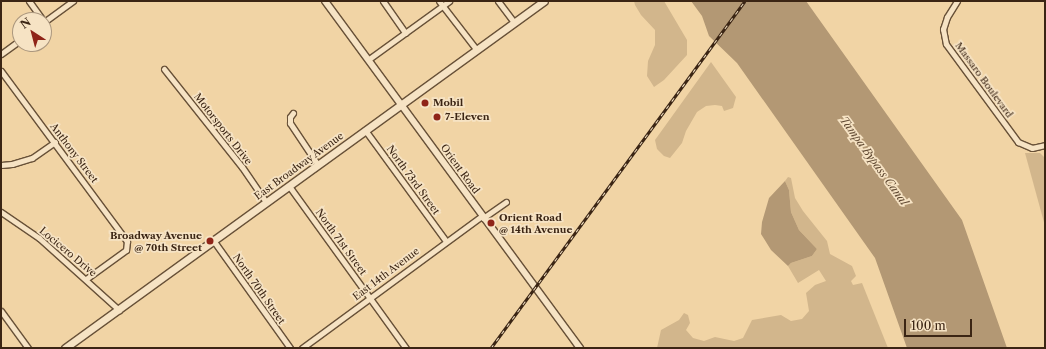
<!DOCTYPE html>
<style>
body{margin:0}
#map{position:relative;width:1046px;height:349px;overflow:hidden;background:#f1d4a5;font-family:"Libre Caslon Text",serif}
div>[style]{position:absolute}
.green>*{inset:0;background:#d2b68c}
.water>*{inset:0;background:#b39874}
.roads{filter:drop-shadow(1px 0 #685138) drop-shadow(-1px 0 #685138) drop-shadow(0 1px #685138) drop-shadow(0 -1px #685138)}
.minor>*{height:5px;margin:-2.5px;padding:0 2.5px;transform-origin:2.5px;border-radius:2.5px;background:#f6e3c4}
.tertiary>*{height:6px;margin:-3px;padding:0 3px;transform-origin:3px;border-radius:3px;background:#f6e3c4}
.secondary>*{height:7px;margin:-3.5px;padding:0 3.5px;transform-origin:3.5px;border-radius:3.5px;background:#f6e3c4}
.rail>*{height:3px;margin-top:-1.5px;transform-origin:0;background:repeating-linear-gradient(90deg,#f6e3c4 0 4.5px,#3b2514 0 9px);box-sizing:border-box;border-block:1px solid #3b2514}
.dots>*{width:11px;height:11px;translate:-50% -50%;box-sizing:border-box;border:2px solid #f6e3c4;border-radius:50%}
span{translate:-50% -50%;white-space:nowrap;text-align:center;line-height:1.15;-webkit-text-stroke:3.5px #f6e3c4;paint-order:stroke}
.street-label{font-size:10px;color:#3b2514}
.poi-label{font-size:10px;color:#3b2514;font-weight:700}
.left{translate:0 -50%;text-align:left}
.right{translate:-100% -50%;text-align:right}
.water-label{font-size:11px;color:#5f4831;font-style:italic}
.frame{position:absolute;inset:0;border:2px solid #3b2514;pointer-events:none}
.north{position:absolute;left:12px;top:12px;width:40px;height:40px;box-sizing:border-box;background:#f6e3c4;border:1px solid #ab977e;border-radius:50%;rotate:324deg;font-size:11px;font-weight:700;line-height:16px;text-align:center;color:#3b2514}
.north::after{content:'';display:block;margin:auto;width:14px;height:18px;background:#8f2418;clip-path:polygon(50% 0,100% 100%,50% 72%,0 100%)}
.scale{position:absolute;left:904px;top:319px;width:68px;height:18px;box-sizing:border-box;border:2px solid #3b2514;border-top:0;padding-left:5px;font-size:12px;line-height:14px;white-space:nowrap;color:#3b2514;-webkit-text-stroke:3px #f6e3c4;paint-order:stroke}
</style>
<div id="map">
<div class="green">
<i style="clip-path:polygon(634px 1px,664px 1px,687px 40px,687px 55px,664px 80px,654px 87px,647px 76px,648px 61px,655px 45px,655px 30px,641px 15px,635px 5px)"></i>
<i style="clip-path:polygon(711px 62px,736px 97px,733px 108px,724px 111px,722px 106px,715px 105px,706px 106px,697px 112px,686px 131px,682px 143px,670px 158px,664px 156px,657px 149px,655px 140px)"></i>
<i style="clip-path:polygon(1025px 153px,1040px 153px,1045px 158px,1045px 226px)"></i>
<i style="clip-path:polygon(788px 177px,791px 178px,795px 198px,803px 211px,827px 241px,830px 254px,852px 266px,856px 276px,851px 281px,853px 285px,862px 283px,888px 348px,657px 348px,661px 330px,679px 320px,684px 313px,688px 315px,690px 323px,686px 330px,693px 338px,704px 341px,715px 337px,734px 341px,743px 338px,752px 320px,781px 315px,791px 321px,802px 319px,809px 311px,806px 293px,815px 285px,826px 281px,819px 270px,798px 283px,788px 266px,791px 263px,812px 256px,817px 249px,799px 230px,791px 212px,789px 190px,785px 181px)"></i>
</div>
<div class="water">
<i style="clip-path:polygon(691px 1px,806px 1px,962px 220px,1007px 348px,907px 348px,875px 258px,737px 63px,709px 36px,702px 16px)"></i>
<i style="clip-path:polygon(785px 181px,789px 190px,791px 212px,799px 230px,817px 249px,812px 256px,791px 263px,788px 266px,771px 250px,761px 234px,762px 222px,769px 198px)"></i>
</div>
<div class="roads">
<div class="minor">
<i style="left:29px;top:1px;width:24px;rotate:54deg"></i>
<i style="left:383px;top:1px;width:39px;rotate:55deg"></i>
<i style="left:439px;top:1px;width:61px;rotate:52.4deg"></i>
<i style="left:498px;top:1px;width:26px;rotate:53deg"></i>
<i style="left:957px;top:1px;width:19px;rotate:122deg"></i>
<i style="left:947px;top:17px;width:13px;rotate:108deg"></i>
<i style="left:943px;top:29px;width:15px;rotate:79deg"></i>
<i style="left:946px;top:44px;width:122px;rotate:53.7deg"></i>
<i style="left:1018px;top:142px;width:15px;rotate:23deg"></i>
<i style="left:1032px;top:148px;width:13px;rotate:-13deg"></i>
<i style="left:44px;top:22px;width:36px;rotate:-36deg"></i>
<i style="left:1px;top:54px;width:24px;rotate:-36deg"></i>
<i style="left:369px;top:59px;width:99px;rotate:-35.9deg"></i>
<i style="left:164px;top:69px;width:125px;rotate:51.5deg"></i>
<i style="left:242px;top:167px;width:42px;rotate:55.6deg"></i>
<i style="left:1px;top:71px;width:212px;rotate:53.5deg"></i>
<i style="left:127px;top:241px;width:9px;rotate:96deg"></i>
<i style="left:126px;top:250px;width:49px;rotate:144.1deg"></i>
<i style="left:293px;top:113px;width:5px;rotate:127deg"></i>
<i style="left:290px;top:117px;width:6px;rotate:90deg"></i>
<i style="left:290px;top:123px;width:50px;rotate:56.3deg"></i>
<i style="left:365px;top:130px;width:137px;rotate:53.9deg"></i>
<i style="left:1px;top:165px;width:11px;rotate:-5deg"></i>
<i style="left:12px;top:164px;width:21px;rotate:-17deg"></i>
<i style="left:32px;top:158px;width:28px;rotate:-35deg"></i>
<i style="left:289px;top:186px;width:200px;rotate:54.2deg"></i>
<i style="left:1px;top:212px;width:46px;rotate:34.4deg"></i>
<i style="left:39px;top:238px;width:108px;rotate:42deg"></i>
<i style="left:483px;top:218px;width:28px;rotate:-35deg"></i>
<i style="left:213px;top:240px;width:133px;rotate:54.5deg"></i>
<i style="left:1px;top:311px;width:46px;rotate:53.9deg"></i>
<i style="left:302px;top:348px;width:223px;rotate:-36.3deg"></i>
</div>
<div class="tertiary">
<i style="left:325px;top:1px;width:431px;rotate:53.7deg"></i>
</div>
<div class="secondary">
<i style="left:65px;top:348px;width:591px;rotate:-35.92deg"></i>
</div>
</div>
<div class="rail">
<i style="left:491px;top:348px;width:430px;rotate:-53.8deg"></i>
</div>
<div class="dots">
<i style="left:425px;top:103px;background:#8f2418"></i>
<i style="left:437px;top:117px;background:#8f2418"></i>
<i style="left:491px;top:223px;background:#8f2418"></i>
<i style="left:210px;top:241px;background:#8f2418"></i>
</div>
<div class="street-label">
<span style="left:984px;top:80px;rotate:54deg">Massaro Boulevard</span>
<span style="left:223px;top:129px;rotate:52deg">Motorsports Drive</span>
<span style="left:74px;top:153px;rotate:53deg">Anthony Street</span>
<span style="left:299px;top:166px;rotate:-36deg">East Broadway Avenue</span>
<span style="left:460px;top:169px;rotate:54deg">Orient Road</span>
<span style="left:413px;top:180px;rotate:54deg">North 73rd Street</span>
<span style="left:341px;top:242px;rotate:54deg">North 71st Street</span>
<span style="left:68px;top:252px;rotate:40deg">Locicero Drive</span>
<span style="left:386px;top:274px;rotate:-37deg">East 14th Avenue</span>
<span style="left:259px;top:289px;rotate:55deg">North 70th Street</span>
</div>
<div class="poi-label">
<span class="left" style="left:433px;top:103px">Mobil</span>
<span class="left" style="left:445px;top:117px">7-Eleven</span>
<span class="left" style="left:499px;top:223px">Orient Road<br>@ 14th Avenue</span>
<span class="right" style="left:202px;top:241px">Broadway Avenue<br>@ 70th Street</span>
</div>
<div class="water-label">
<span style="left:874px;top:161px;rotate:54deg">Tampa Bypass Canal</span>
</div>
<div class="frame"></div>
<div class="north">N</div>
<div class="scale">100 m</div>
</div>
